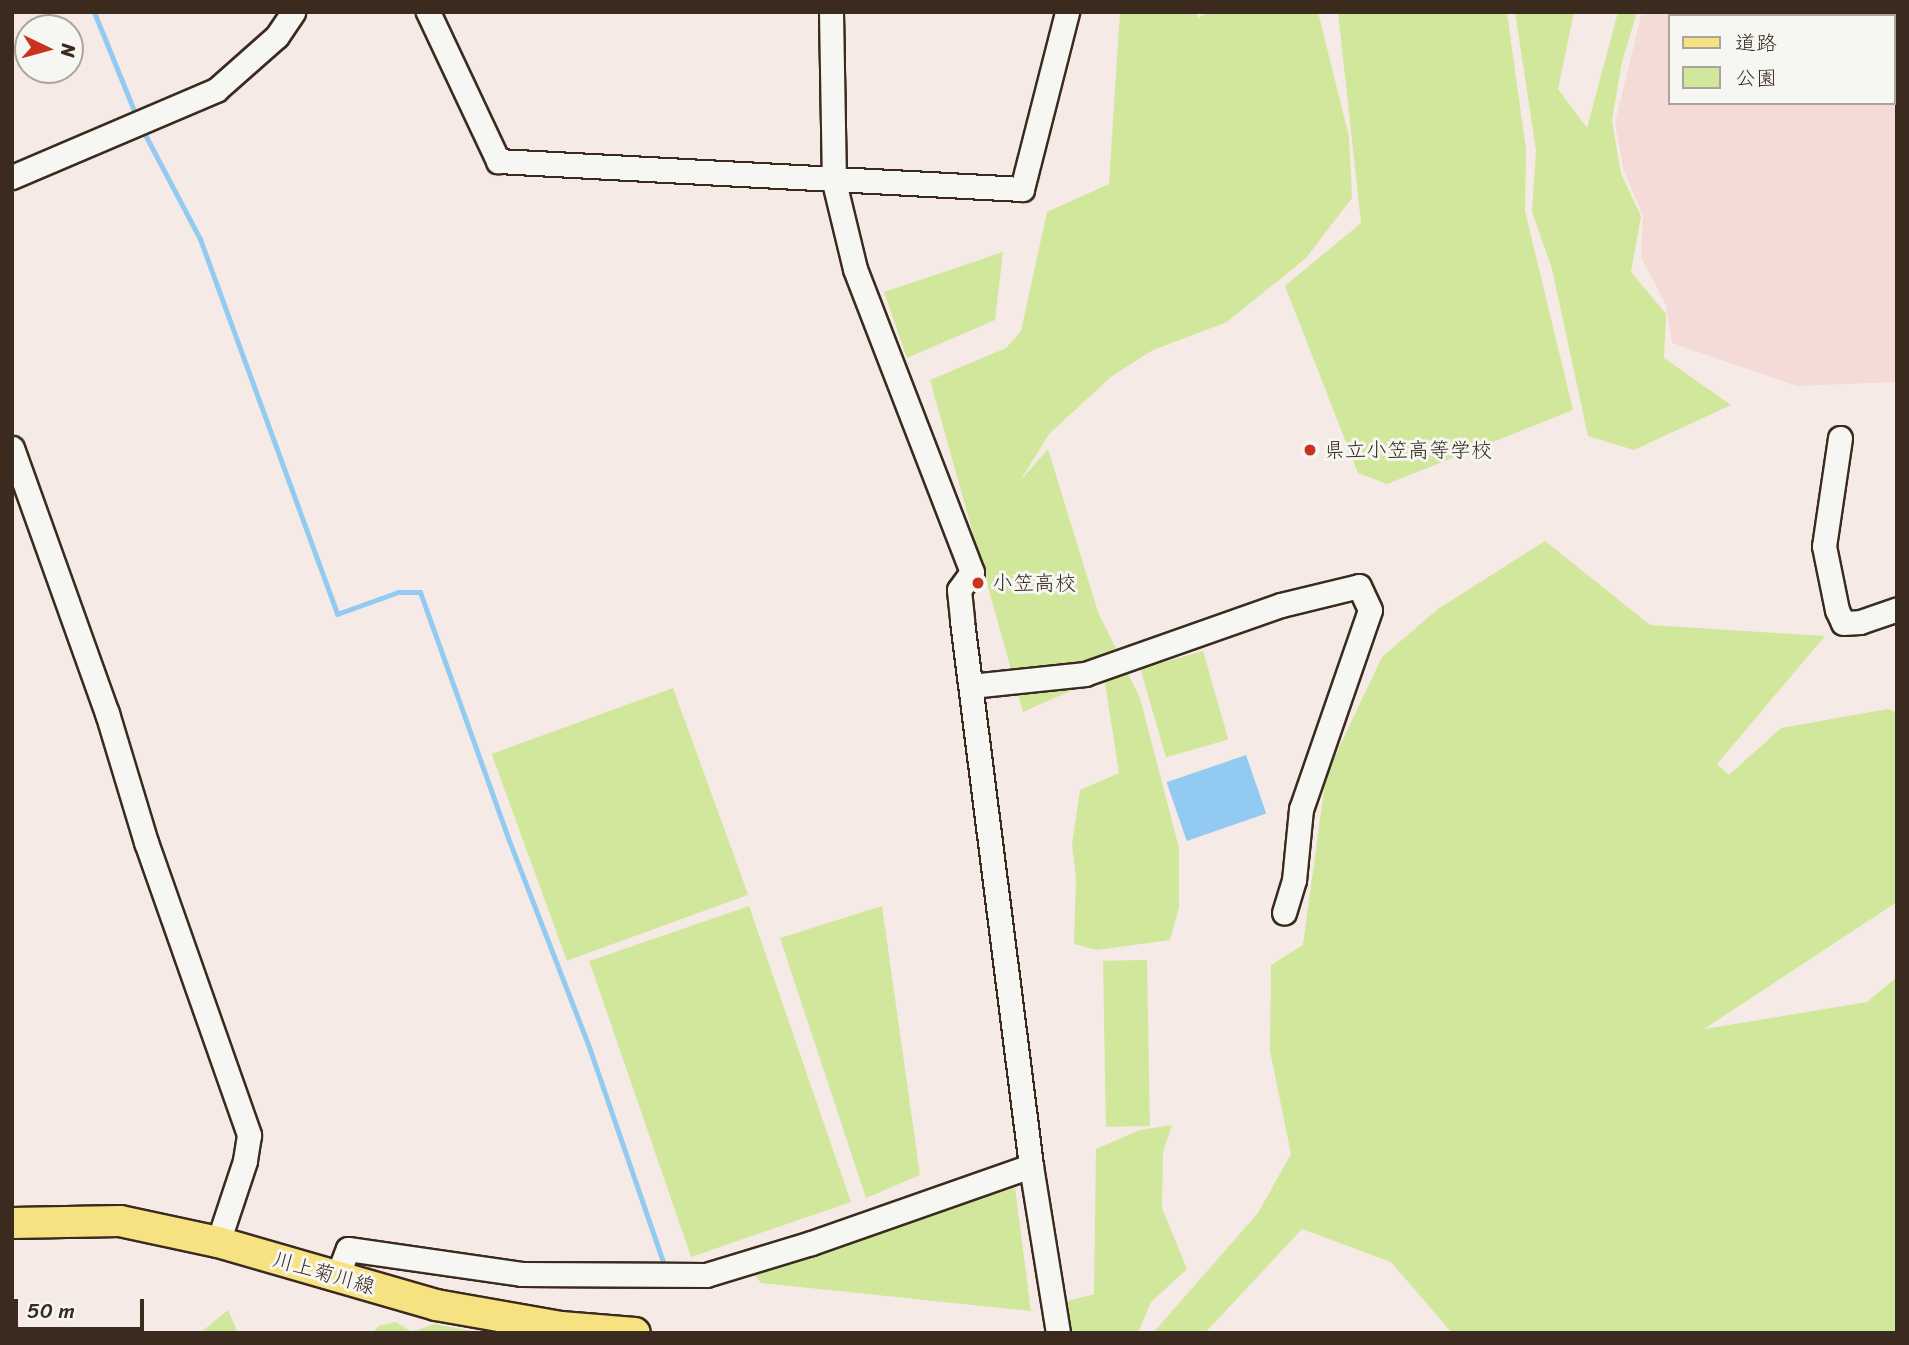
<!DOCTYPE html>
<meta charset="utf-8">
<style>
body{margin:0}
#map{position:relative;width:1909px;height:1345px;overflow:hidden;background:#f6eae6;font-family:Sriracha,"Klee One",sans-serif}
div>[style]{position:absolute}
.built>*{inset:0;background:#f5dbd7}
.green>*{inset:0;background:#d1e79b;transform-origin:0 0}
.water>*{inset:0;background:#93caf2;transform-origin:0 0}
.stream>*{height:5px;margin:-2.5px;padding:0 2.5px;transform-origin:2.5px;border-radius:2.5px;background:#93caf2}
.roads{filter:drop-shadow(2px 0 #3b2a1e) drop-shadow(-2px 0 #3b2a1e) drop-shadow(0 2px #3b2a1e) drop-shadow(0 -2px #3b2a1e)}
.minor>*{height:23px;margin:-11.5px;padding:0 11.5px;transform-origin:11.5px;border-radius:11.5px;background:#f6f6f2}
.major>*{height:30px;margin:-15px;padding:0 15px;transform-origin:15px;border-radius:15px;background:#f7e281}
.dots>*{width:19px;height:19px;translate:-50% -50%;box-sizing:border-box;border:4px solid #f6f6f2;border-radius:50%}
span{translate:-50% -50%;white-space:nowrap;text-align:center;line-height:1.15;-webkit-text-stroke:6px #f6f6f2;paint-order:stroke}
.poi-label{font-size:21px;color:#3b2a1e}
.left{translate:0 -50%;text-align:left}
.street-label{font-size:21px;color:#3b2a1e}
.frame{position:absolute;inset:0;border:14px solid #3b2a1e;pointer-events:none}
.legend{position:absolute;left:1668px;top:14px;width:228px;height:91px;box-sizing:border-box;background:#f6f6f2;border:2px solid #aba49d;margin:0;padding:9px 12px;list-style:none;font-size:21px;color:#3b2a1e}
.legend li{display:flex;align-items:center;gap:14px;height:35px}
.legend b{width:35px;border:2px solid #aba49d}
.north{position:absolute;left:14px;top:14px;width:70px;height:70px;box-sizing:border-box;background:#f6f6f2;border:2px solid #aba49d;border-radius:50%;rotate:95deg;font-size:19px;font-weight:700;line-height:28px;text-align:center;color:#3b2a1e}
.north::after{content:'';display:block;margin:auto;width:24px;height:32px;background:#c8321e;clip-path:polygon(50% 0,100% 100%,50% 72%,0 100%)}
.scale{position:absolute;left:14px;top:1299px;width:130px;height:32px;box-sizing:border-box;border:4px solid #3b2a1e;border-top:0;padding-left:9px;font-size:21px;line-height:24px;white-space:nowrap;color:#3b2a1e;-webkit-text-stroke:5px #f6f6f2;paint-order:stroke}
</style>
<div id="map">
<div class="built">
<i style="clip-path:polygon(evenodd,1642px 12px,1897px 12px,1897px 382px,1797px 386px,1672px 343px,1666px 305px,1641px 257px,1643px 216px,1623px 168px,1615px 123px,1642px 12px,1669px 16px,1893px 16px,1893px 103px,1669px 103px,1669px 16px)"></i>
</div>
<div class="green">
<i style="clip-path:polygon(1120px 12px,1196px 12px,1198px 18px,1208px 12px,1318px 12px,1349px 137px,1352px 198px,1306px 258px,1227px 322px,1153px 350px,1112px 376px,1049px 434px,1020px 481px,1048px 449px,1098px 612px,1140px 698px,1179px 848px,1179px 907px,1170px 940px,1097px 950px,1074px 944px,1076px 878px,1072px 844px,1080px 790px,1119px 773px,1104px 676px,1023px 712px,930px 380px,1006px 348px,1021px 331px,1047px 212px,1109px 184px)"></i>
<i style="clip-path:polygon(1338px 12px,1507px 12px,1526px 150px,1525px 211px,1573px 410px,1387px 484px,1358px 473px,1285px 286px,1361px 223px)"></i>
<i style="clip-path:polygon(1515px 12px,1574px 12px,1558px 89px,1587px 128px,1618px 12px,1637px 12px,1622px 62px,1612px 120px,1621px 174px,1641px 216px,1631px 272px,1666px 314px,1664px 358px,1731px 405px,1634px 450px,1588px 436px,1552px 269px,1532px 212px,1536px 151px)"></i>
<i style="clip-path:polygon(1003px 252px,995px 320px,907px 358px,884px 292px)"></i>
<i style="clip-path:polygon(1545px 541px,1650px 625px,1825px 636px,1717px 764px,1729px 775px,1781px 728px,1888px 709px,1897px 712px,1897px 902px,1704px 1029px,1867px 1002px,1897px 977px,1897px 1333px,1452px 1333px,1391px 1262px,1302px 1229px,1205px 1333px,1153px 1333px,1258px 1213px,1291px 1154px,1270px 1051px,1271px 965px,1303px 945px,1326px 775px,1382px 657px,1438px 609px)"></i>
<i style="left:1203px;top:651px;width:92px;height:65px;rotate:74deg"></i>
<i style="left:673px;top:688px;width:220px;height:193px;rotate:70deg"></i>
<i style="left:749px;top:906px;width:313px;height:169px;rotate:71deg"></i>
<i style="clip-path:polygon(882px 906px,920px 1175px,866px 1198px,780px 938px)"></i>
<i style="left:1147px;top:960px;width:166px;height:44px;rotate:89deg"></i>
<i style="clip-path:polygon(1172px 1125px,1163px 1152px,1162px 1208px,1187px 1269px,1151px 1302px,1138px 1333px,1074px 1333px,1068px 1320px,1068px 1301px,1094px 1294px,1096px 1149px,1140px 1130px)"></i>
<i style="clip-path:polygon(1015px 1188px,1031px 1311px,761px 1283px,745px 1263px)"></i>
<i style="clip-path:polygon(228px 1310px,238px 1333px,200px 1333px)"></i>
<i style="clip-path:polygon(396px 1322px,412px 1332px,434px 1324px,484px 1333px,373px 1333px,378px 1326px)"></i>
</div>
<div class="water">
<i style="left:1246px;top:755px;width:62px;height:84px;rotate:71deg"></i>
</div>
<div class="stream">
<i style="left:94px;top:12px;width:114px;rotate:67.9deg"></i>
<i style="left:141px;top:127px;width:127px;rotate:62.2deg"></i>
<i style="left:200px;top:239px;width:399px;rotate:69.9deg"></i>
<i style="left:337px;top:614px;width:65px;rotate:-19.8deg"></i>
<i style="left:398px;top:592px;width:22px"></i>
<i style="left:420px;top:592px;width:261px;rotate:70.3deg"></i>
<i style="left:508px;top:838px;width:221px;rotate:68.8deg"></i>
<i style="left:588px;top:1044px;width:231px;rotate:71deg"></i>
</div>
<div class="roads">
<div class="minor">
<i style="left:428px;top:12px;width:165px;rotate:64.8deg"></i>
<i style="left:498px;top:161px;width:525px;rotate:3.06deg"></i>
<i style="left:1022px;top:189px;width:183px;rotate:-75.7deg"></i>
<i style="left:831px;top:12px;width:170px;rotate:89deg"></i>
<i style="left:834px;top:182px;width:89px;rotate:76.4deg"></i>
<i style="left:855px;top:269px;width:325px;rotate:68.9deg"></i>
<i style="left:972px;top:572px;width:22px;rotate:126deg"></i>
<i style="left:959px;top:590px;width:31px;rotate:84deg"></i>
<i style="left:962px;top:621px;width:549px;rotate:82.78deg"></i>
<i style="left:1031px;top:1166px;width:169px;rotate:80.8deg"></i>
<i style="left:12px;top:177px;width:222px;rotate:-23.1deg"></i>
<i style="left:216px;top:90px;width:81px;rotate:-41.5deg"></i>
<i style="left:277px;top:36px;width:29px;rotate:-56deg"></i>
<i style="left:1840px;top:438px;width:109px;rotate:98.4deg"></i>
<i style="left:1824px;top:546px;width:65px;rotate:78.5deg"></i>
<i style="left:1837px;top:610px;width:14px;rotate:65deg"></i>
<i style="left:1843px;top:623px;width:17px;rotate:-3deg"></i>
<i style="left:1860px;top:622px;width:39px;rotate:-19deg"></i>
<i style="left:12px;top:448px;width:282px;rotate:70.3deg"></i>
<i style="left:107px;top:713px;width:135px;rotate:73.2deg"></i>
<i style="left:146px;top:842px;width:311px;rotate:70.6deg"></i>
<i style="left:249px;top:1135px;width:26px;rotate:99deg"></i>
<i style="left:245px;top:1161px;width:85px;rotate:108.4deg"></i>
<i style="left:971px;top:686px;width:115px;rotate:-6deg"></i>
<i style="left:1085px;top:674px;width:208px;rotate:-19.4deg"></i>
<i style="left:1281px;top:605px;width:80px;rotate:-13.7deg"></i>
<i style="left:1359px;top:586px;width:26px;rotate:65deg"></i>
<i style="left:1370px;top:610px;width:211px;rotate:109.1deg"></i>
<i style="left:1301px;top:809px;width:71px;rotate:95.6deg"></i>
<i style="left:1294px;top:880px;width:34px;rotate:107deg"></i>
<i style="left:337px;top:1277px;width:30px;rotate:-69deg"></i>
<i style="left:348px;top:1249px;width:175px;rotate:8.2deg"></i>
<i style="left:521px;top:1274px;width:185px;rotate:0.3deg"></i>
<i style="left:706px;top:1275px;width:110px;rotate:-16.9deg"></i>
<i style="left:811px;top:1243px;width:233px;rotate:-19.3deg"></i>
</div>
<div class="major">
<i style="left:12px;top:1223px;width:108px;rotate:-1.1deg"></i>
<i style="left:120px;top:1221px;width:100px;rotate:12.1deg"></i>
<i style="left:218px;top:1242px;width:227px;rotate:16.1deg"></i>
<i style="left:436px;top:1305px;width:127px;rotate:10deg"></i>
<i style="left:561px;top:1327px;width:74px;rotate:4.6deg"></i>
</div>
</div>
<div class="dots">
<i style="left:1310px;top:450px;background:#c8321e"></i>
<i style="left:978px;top:583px;background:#c8321e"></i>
</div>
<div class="poi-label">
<span class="left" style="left:1324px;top:450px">県立小笠高等学校</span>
<span class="left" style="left:992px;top:583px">小笠高校</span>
</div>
<div class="street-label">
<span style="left:324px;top:1273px;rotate:16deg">川上菊川線</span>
</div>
<div class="frame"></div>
<ul class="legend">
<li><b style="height:9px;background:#f7e281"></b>道路</li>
<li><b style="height:19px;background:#d1e79b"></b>公園</li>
</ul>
<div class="north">N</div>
<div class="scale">50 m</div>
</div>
